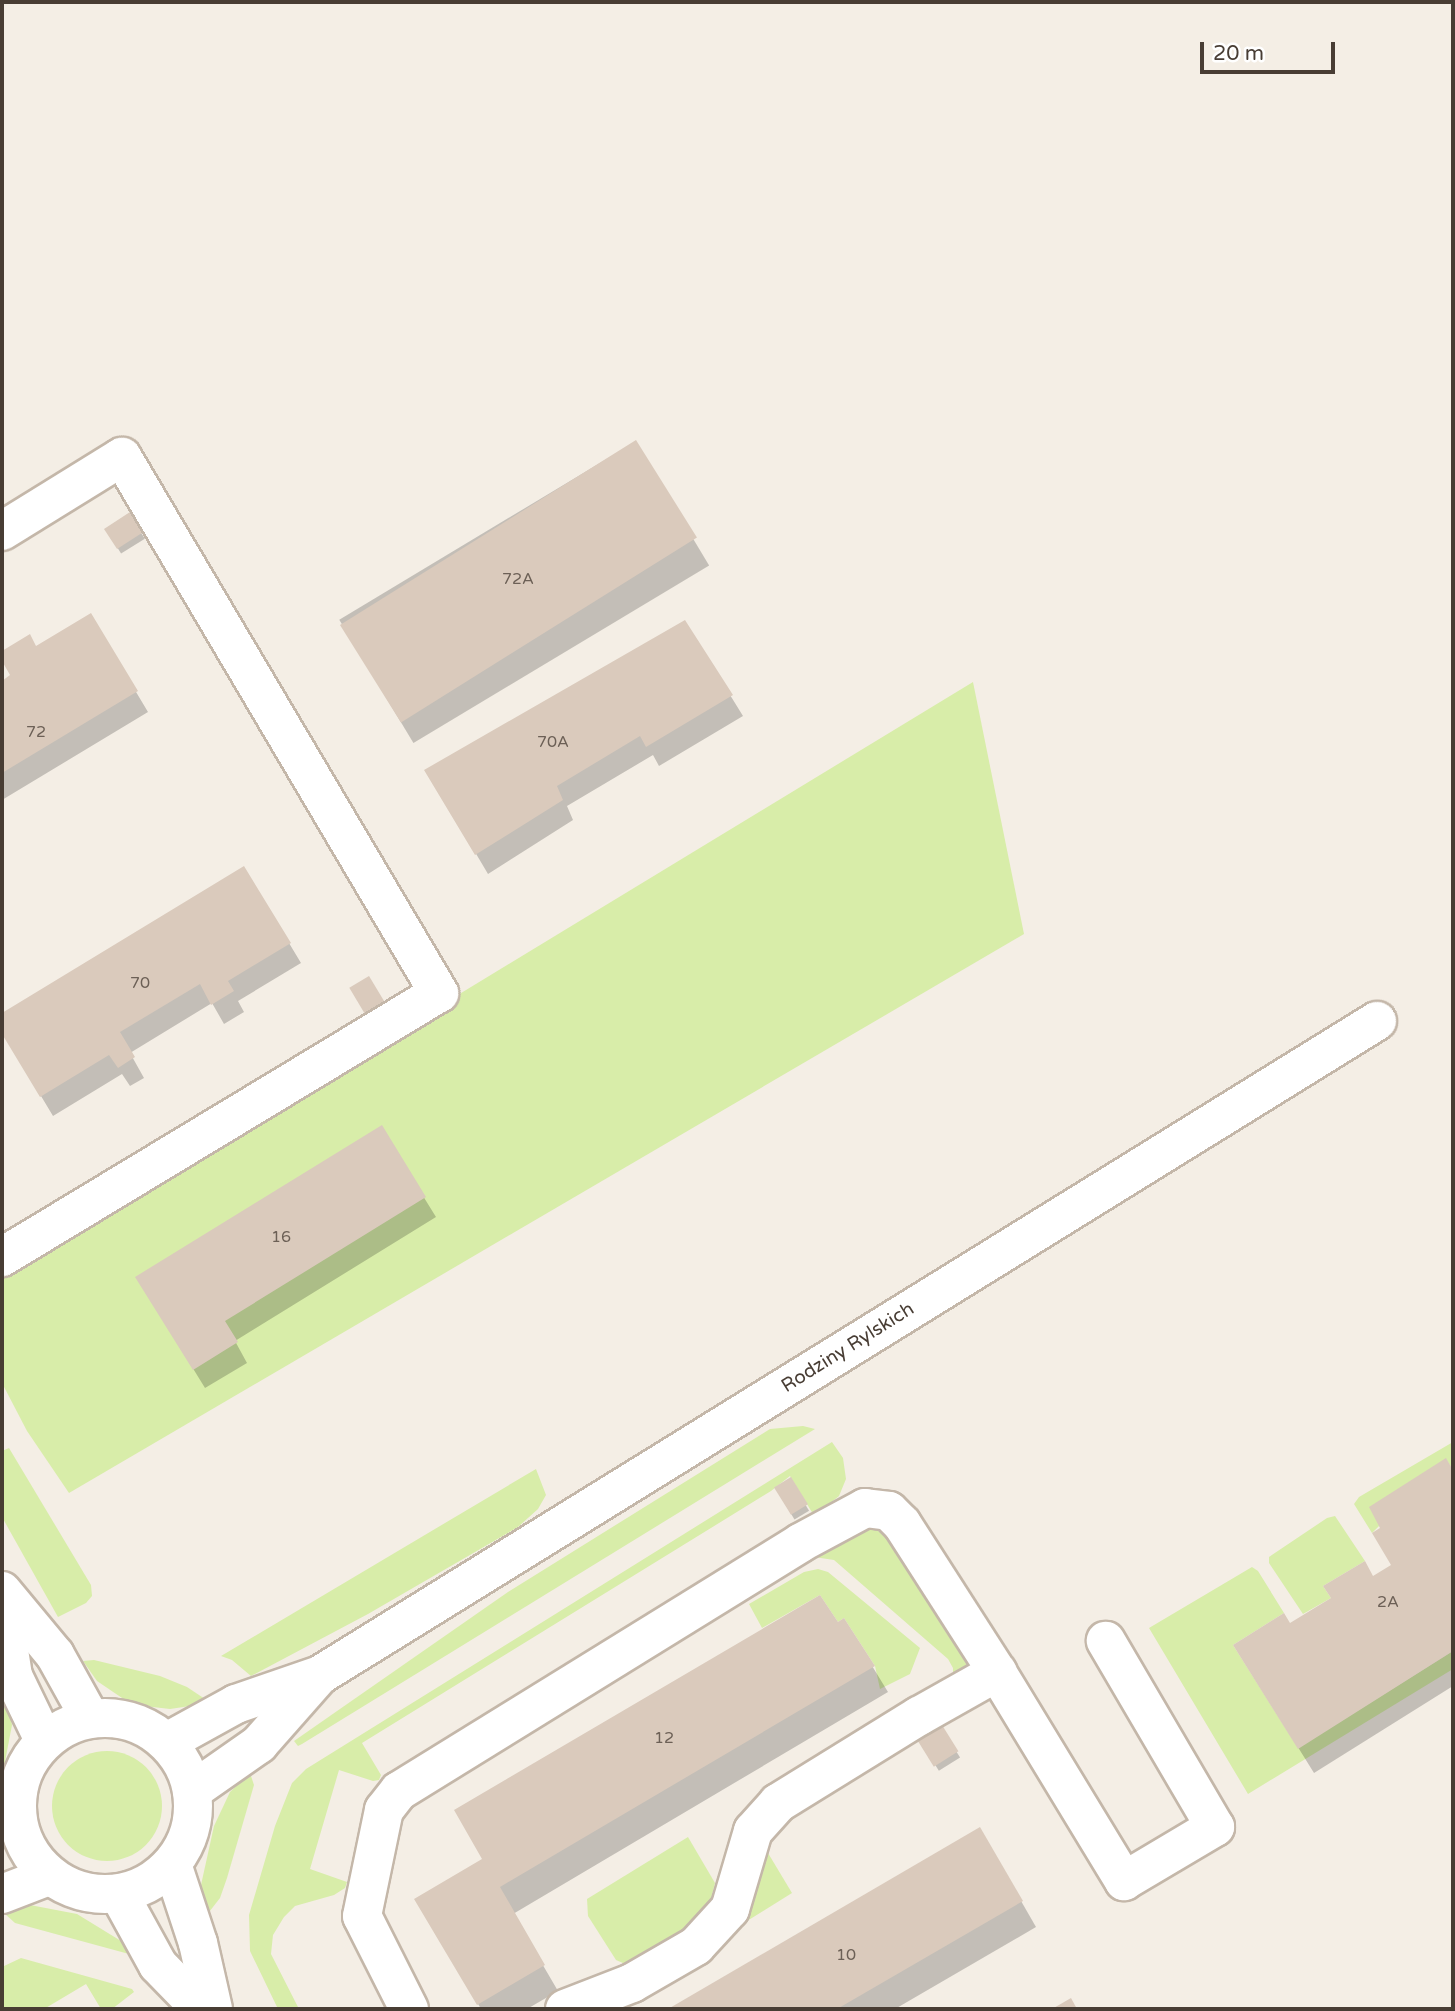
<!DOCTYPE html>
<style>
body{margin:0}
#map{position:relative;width:1455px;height:2011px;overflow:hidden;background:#f4eee5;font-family:"Varela Round",sans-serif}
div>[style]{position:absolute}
.green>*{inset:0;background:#d8eda9}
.round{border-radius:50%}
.shadow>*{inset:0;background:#0003;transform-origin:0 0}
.building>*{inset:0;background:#dacabc;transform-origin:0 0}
.roads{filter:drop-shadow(2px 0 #c4b7a9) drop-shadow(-2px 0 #c4b7a9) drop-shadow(0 2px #c4b7a9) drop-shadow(0 -2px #c4b7a9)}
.minor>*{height:38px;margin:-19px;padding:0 19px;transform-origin:19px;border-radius:19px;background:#fff}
.minor>.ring{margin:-19px;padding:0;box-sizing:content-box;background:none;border:38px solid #fff;border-radius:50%}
span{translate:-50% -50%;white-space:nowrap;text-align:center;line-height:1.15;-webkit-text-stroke:5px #fff;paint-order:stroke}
.number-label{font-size:16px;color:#6c6056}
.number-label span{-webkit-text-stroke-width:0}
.street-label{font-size:19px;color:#483d34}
.frame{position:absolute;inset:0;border:4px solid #483d34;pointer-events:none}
.scale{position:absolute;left:1200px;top:42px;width:135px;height:32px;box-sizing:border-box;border:4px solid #483d34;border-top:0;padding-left:9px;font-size:21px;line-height:24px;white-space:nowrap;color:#483d34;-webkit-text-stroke:5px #fff;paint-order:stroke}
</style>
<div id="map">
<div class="green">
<i style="clip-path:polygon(973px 682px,1024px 934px,69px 1493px,27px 1431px,2px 1383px,2px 1272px)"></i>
<i style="clip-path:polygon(803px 1426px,815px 1429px,302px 1744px,298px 1746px,294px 1741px,508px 1592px,770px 1429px)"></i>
<i style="clip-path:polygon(832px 1442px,843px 1458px,846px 1479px,839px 1496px,824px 1508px,813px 1514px,790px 1476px,771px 1491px,362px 1743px,381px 1775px,379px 1780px,373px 1781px,339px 1770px,310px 1869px,347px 1882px,345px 1888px,334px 1895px,295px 1906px,284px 1917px,273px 1935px,271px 1954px,299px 2009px,278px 2009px,250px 1951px,249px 1915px,275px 1826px,292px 1783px,306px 1769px)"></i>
<i style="clip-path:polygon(1453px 1442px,1453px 1470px,1446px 1459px,1372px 1533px,1354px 1504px,1359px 1497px)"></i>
<i style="clip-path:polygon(9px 1448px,91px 1585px,92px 1596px,86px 1603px,58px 1617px,2px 1517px,2px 1451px)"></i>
<i style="clip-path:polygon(536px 1469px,546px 1495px,538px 1509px,518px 1527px,368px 1614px,251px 1676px,232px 1660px,221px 1656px)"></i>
<i style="clip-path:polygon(1335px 1516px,1365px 1561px,1323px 1586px,1331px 1598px,1303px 1614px,1269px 1563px,1269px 1557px,1327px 1518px)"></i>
<i style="clip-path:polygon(872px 1529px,887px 1534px,966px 1649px,969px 1665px,964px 1674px,953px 1680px,953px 1668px,948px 1659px,834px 1560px,814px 1557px,802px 1561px,858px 1531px)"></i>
<i style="clip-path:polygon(1252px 1567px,1258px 1571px,1284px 1613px,1233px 1645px,1298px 1748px,1453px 1651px,1453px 1669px,1248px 1794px,1149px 1628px)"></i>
<i style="clip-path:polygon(818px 1569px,828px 1572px,920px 1648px,910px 1674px,880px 1689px,875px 1666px,844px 1618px,838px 1622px,820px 1595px,762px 1628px,749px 1604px,804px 1572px)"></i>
<i style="clip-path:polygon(94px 1660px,160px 1676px,187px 1687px,205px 1699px,190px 1706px,170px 1709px,144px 1706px,125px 1700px,97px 1681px,83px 1661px)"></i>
<i style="clip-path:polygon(8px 1701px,12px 1725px,2px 1777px,2px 1702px)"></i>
<i class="round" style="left:52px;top:1751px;width:110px;height:110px"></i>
<i style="clip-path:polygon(250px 1773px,254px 1785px,227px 1878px,220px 1898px,206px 1916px,201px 1885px,214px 1826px,230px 1792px)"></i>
<i style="clip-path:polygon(688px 1837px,715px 1883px,706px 1919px,632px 1967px,616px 1960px,588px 1916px,587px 1899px)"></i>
<i style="clip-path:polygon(765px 1848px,792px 1893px,747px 1921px,744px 1914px)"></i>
<i style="clip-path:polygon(30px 1905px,77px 1914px,121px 1941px,129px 1954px,15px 1923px,4px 1913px)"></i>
<i style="clip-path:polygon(21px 1958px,132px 1989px,134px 1992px,112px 2009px,101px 2009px,86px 1984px,44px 2009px,2px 2009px,2px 1967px)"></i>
</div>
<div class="shadow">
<i style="left:635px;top:442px;width:144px;height:345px;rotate:59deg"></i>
<i style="left:130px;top:515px;width:28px;height:28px;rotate:58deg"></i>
<i style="clip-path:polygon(90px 615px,148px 712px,2px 800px,2px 683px,12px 676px,2px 653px,29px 637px,36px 648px)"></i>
<i style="clip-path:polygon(685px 622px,743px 716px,659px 766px,653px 755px,567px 806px,573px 820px,488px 874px,427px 771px)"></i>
<i style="clip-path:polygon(244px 868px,301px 963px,238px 1001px,244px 1012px,224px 1024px,212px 1003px,130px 1053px,144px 1078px,130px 1086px,122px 1074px,53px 1116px,2px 1031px,2px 1015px)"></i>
<i style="clip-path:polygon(381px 1128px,436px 1217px,235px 1341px,247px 1363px,205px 1388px,149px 1297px)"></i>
<i style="clip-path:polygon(1446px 1461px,1453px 1473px,1453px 1686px,1314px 1773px,1250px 1670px,1289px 1625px,1393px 1566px,1383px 1529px)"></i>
<i style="left:790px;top:1479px;width:37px;height:17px;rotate:59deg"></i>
<i style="clip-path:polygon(844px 1620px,888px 1692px,513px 1914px,558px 1991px,527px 2009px,481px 2009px,417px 1899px,485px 1859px)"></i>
<i style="left:941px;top:1727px;width:36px;height:25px;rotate:58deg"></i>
<i style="clip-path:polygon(980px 1830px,1036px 1927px,895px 2009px,672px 2009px)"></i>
</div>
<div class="building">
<i style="left:636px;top:440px;width:115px;height:349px;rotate:58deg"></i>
<i style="left:130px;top:512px;width:24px;height:31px;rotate:57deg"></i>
<i style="clip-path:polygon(91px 613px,138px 691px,2px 773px,2px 681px,10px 675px,2px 661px,2px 651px,30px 634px,36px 646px)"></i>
<i style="clip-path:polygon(685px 620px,733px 695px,646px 747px,640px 736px,557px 786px,563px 800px,475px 855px,424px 770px)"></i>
<i style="clip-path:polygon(244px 866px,291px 943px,228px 981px,234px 991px,211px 1005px,200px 984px,120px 1032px,135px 1057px,118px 1068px,109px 1055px,40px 1097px,2px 1034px,2px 1013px)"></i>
<i style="left:369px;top:976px;width:31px;height:23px;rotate:59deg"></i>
<i style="clip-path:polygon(382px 1125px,426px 1197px,225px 1321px,238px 1342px,193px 1370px,135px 1277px)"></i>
<i style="clip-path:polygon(1446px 1458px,1453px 1470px,1453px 1651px,1298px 1749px,1233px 1645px,1284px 1613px,1290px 1623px,1331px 1598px,1323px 1586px,1365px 1561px,1373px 1576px,1391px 1565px,1372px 1533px,1380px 1528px,1369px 1507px)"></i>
<i style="left:791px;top:1477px;width:32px;height:20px;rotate:58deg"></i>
<i style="clip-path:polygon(820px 1595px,838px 1622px,844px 1618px,875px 1666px,500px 1887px,545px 1965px,477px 2005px,414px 1899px,482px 1859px,454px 1810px)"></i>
<i style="left:942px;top:1725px;width:31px;height:29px;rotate:58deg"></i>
<i style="clip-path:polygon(980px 1827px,1023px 1901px,837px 2009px,668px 2009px)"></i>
<i style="clip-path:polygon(1071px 1998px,1077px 2009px,1052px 2009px)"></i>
</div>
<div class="roads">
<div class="minor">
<i style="left:2px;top:531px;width:141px;rotate:-31.7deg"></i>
<i style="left:122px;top:457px;width:623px;rotate:59.4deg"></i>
<i style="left:439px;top:993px;width:511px;rotate:148.86deg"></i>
<i style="left:2px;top:1591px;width:83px;rotate:50.4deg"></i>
<i style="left:55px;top:1655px;width:72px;rotate:60.9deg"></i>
<i style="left:2px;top:1605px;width:72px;rotate:81.2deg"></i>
<i style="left:13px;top:1676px;width:71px;rotate:64.2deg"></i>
<i class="ring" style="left:17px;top:1718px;width:138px;height:138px"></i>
<i style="left:167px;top:1742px;width:79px;rotate:-28.8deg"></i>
<i style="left:236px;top:1704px;width:89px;rotate:-19deg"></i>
<i style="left:320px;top:1675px;width:1243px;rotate:-31.75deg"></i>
<i style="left:192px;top:1791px;width:82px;rotate:-35deg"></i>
<i style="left:259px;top:1744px;width:89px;rotate:-48.6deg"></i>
<i style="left:172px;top:1864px;width:83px;rotate:71.8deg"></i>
<i style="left:198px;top:1943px;width:68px;rotate:77.2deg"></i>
<i style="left:2px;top:1894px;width:50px;rotate:-21deg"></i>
<i style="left:119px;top:1894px;width:81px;rotate:61.2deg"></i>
<i style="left:158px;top:1965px;width:62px;rotate:45.7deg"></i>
<i style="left:409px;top:2009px;width:104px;rotate:-116.8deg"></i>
<i style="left:362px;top:1916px;width:108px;rotate:-78.3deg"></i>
<i style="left:384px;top:1810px;width:24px;rotate:-52deg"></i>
<i style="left:399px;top:1791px;width:471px;rotate:-31.7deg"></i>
<i style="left:800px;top:1543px;width:74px;rotate:-28.3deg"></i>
<i style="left:865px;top:1508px;width:24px;rotate:7deg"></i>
<i style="left:889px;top:1511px;width:18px;rotate:45deg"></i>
<i style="left:902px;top:1524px;width:176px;rotate:57.3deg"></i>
<i style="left:997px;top:1672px;width:245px;rotate:58.7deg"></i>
<i style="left:1124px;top:1881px;width:106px;rotate:-30.7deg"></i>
<i style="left:1215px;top:1827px;width:216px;rotate:-120.4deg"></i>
<i style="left:565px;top:2009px;width:72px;rotate:-21.2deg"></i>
<i style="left:632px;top:1983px;width:74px;rotate:-30deg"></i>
<i style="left:696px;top:1946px;width:50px;rotate:-47.4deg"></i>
<i style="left:730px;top:1909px;width:81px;rotate:-73.6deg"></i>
<i style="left:753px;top:1831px;width:38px;rotate:-48deg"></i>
<i style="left:778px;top:1803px;width:166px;rotate:-31.7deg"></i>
<i style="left:919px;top:1716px;width:90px;rotate:-29.4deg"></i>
</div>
</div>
<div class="number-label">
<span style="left:518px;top:579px">72A</span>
<span style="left:36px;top:732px">72</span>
<span style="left:553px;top:742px">70A</span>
<span style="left:140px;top:983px">70</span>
<span style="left:281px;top:1237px">16</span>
<span style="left:1388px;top:1602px">2A</span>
<span style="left:664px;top:1738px">12</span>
<span style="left:846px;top:1955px">10</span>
</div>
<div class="street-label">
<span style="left:848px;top:1348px;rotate:-32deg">Rodziny Rylskich</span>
</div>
<div class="frame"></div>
<div class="scale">20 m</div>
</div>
